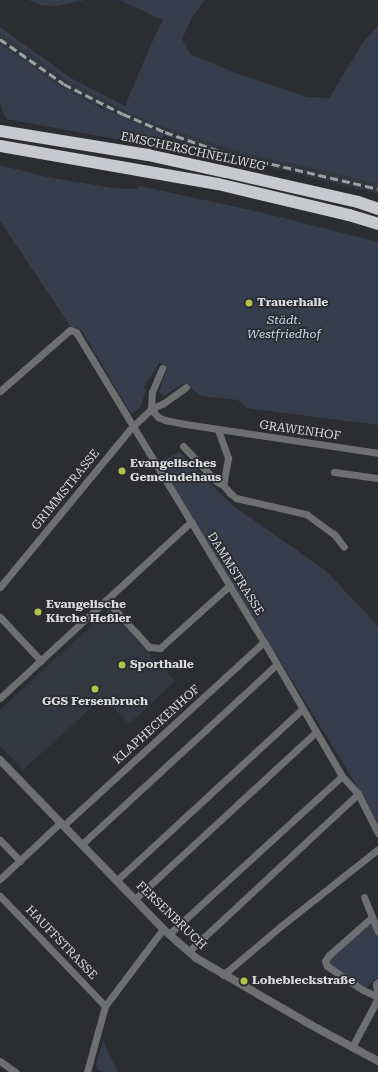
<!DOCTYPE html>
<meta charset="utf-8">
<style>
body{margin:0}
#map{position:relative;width:378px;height:1072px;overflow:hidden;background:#2c2d31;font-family:"Roboto Serif",serif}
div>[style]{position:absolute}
.built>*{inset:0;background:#333740}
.green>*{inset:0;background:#363d4d}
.minor>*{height:7px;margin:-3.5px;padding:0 3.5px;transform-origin:3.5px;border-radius:3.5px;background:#6e6f70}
.tertiary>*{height:8px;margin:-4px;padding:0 4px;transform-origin:4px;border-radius:4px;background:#6e6f70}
.motorway>*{height:12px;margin:-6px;padding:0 6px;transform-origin:6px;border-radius:6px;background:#c7c9ce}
.rail>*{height:2.5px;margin-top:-1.25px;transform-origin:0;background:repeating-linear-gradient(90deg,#9e9fa2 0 8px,transparent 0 12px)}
.dots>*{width:11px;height:11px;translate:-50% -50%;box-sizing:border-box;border:2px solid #2c2d31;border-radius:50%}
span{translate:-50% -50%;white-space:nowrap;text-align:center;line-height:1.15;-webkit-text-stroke:3.5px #2c2d31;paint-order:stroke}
.street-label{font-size:12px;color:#d9dadd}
.poi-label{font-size:12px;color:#d9dadd;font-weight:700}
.left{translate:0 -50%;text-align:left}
.park-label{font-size:12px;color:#cad8f7;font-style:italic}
</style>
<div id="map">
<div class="built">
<i style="clip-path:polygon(0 33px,67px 80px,124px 111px,166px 128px,226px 148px,378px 184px,378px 194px,194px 148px,121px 117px,62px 87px,28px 64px,0 44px)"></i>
<i style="clip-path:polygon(109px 609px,175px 681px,129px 724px,103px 697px,23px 770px,0 746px,0 710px)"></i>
</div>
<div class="green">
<i style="clip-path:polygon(29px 0,85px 0,57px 6px,40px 5px)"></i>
<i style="clip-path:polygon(119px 0,205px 0,193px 16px,182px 39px,190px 54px,236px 73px,307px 97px,329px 98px,364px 41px,378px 26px,378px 184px,226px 148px,166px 128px,124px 111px,67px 80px,0 33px,0 27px,69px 77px,125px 106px,149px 49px,163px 20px)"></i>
<i style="clip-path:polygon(0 44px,62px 87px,101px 108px,164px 135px,160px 147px,6px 119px,0 103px)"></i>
<i style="clip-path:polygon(0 165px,47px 177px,113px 188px,136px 189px,140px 186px,260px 212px,378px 242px,378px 425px,247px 408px,238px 400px,201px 396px,184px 383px,164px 396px,159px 392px,167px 368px,160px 362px,144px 387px,146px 391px,140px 408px,131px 414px,81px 329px,71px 327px,0 221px)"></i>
<i style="clip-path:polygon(179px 452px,232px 505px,325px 570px,378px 626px,378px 824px,351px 776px,158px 463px)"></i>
<i style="clip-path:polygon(372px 923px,378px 936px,378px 977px,366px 988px,363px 988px,328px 964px,327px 961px,367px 924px)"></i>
<i style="clip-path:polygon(103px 1041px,118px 1072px,103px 1072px,97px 1069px,96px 1065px)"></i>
</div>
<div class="minor">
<i style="left:0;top:391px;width:93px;rotate:-41.1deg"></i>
<i style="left:70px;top:330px;width:6px;rotate:18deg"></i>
<i style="left:76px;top:332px;width:363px;rotate:58.8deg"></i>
<i style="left:264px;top:642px;width:155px;rotate:59.8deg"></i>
<i style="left:342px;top:776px;width:24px;rotate:48deg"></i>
<i style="left:358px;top:794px;width:44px;rotate:62.9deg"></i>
<i style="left:151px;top:409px;width:11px;rotate:49deg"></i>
<i style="left:158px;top:417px;width:8px;rotate:23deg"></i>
<i style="left:165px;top:420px;width:20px;rotate:11deg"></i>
<i style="left:185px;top:424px;width:195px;rotate:8.5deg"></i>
<i style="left:151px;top:409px;width:17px;rotate:-87deg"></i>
<i style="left:152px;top:392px;width:26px;rotate:-67deg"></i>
<i style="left:218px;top:430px;width:30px;rotate:70deg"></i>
<i style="left:228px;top:458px;width:27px;rotate:100deg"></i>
<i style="left:223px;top:485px;width:11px;rotate:49deg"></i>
<i style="left:230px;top:493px;width:8px;rotate:40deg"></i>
<i style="left:236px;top:498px;width:72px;rotate:12.9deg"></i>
<i style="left:306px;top:514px;width:34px;rotate:36deg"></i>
<i style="left:334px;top:534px;width:16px;rotate:52deg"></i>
<i style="left:183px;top:446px;width:48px;rotate:46.7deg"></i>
<i style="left:216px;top:481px;width:8px;rotate:30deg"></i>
<i style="left:334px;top:472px;width:44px;rotate:7.8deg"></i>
<i style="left:0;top:587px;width:207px;rotate:-50.5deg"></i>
<i style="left:132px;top:427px;width:26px;rotate:-43deg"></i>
<i style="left:151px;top:409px;width:14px;rotate:-25deg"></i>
<i style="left:164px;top:403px;width:27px;rotate:-36deg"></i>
<i style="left:106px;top:600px;width:64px;rotate:47.5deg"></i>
<i style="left:149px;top:647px;width:11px;rotate:5deg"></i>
<i style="left:160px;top:648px;width:94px;rotate:-42deg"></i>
<i style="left:0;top:617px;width:60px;rotate:47deg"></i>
<i style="left:0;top:698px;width:260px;rotate:-42.7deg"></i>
<i style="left:64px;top:825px;width:271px;rotate:-42.5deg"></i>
<i style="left:0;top:840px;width:29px;rotate:46deg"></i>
<i style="left:82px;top:844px;width:265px;rotate:-42.7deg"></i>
<i style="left:0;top:879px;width:83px;rotate:-43.1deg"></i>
<i style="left:117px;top:880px;width:252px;rotate:-42.7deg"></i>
<i style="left:0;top:896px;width:152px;rotate:46.3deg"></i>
<i style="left:364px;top:897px;width:37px;rotate:68deg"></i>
<i style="left:135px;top:899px;width:246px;rotate:-42.7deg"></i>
<i style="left:372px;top:917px;width:57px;rotate:138.5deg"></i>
<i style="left:329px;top:955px;width:7px;rotate:124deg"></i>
<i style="left:325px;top:961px;width:5px;rotate:68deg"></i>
<i style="left:327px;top:966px;width:43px;rotate:33.7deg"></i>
<i style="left:363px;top:990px;width:17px;rotate:25deg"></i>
<i style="left:169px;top:934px;width:234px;rotate:-42.4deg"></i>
<i style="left:189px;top:951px;width:231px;rotate:-42.9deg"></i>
<i style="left:223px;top:975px;width:76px;rotate:-40.2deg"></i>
<i style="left:281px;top:926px;width:124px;rotate:-38.4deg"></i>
<i style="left:352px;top:1047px;width:51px;rotate:-61.9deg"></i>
<i style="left:376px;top:1002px;width:5px;rotate:-68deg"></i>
<i style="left:378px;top:997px;width:13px;rotate:-99deg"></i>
<i style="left:376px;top:984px;width:3px;rotate:-45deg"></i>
<i style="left:0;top:1061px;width:19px;rotate:36deg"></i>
<i style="left:87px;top:1072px;width:68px;rotate:-74.7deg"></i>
<i style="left:105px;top:1006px;width:96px;rotate:-53deg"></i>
</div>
<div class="tertiary">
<i style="left:0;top:760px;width:235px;rotate:46deg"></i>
<i style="left:163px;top:929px;width:44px;rotate:41.3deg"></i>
<i style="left:196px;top:958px;width:133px;rotate:30.2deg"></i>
<i style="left:311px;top:1025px;width:76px;rotate:28.2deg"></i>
</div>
<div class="motorway">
<i style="left:0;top:131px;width:150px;rotate:9.2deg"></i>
<i style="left:148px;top:155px;width:80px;rotate:12.3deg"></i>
<i style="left:226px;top:172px;width:135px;rotate:12.8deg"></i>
<i style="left:358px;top:202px;width:21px;rotate:19deg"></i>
<i style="left:0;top:146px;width:221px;rotate:9.9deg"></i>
<i style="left:218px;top:184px;width:135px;rotate:13.3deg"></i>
<i style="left:349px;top:215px;width:30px;rotate:17deg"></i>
</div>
<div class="rail">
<i style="left:0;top:39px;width:78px;rotate:35.1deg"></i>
<i style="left:64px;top:84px;width:66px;rotate:27deg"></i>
<i style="left:123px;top:114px;width:46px;rotate:23.2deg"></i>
<i style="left:165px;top:132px;width:64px;rotate:19.3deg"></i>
<i style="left:225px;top:153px;width:157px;rotate:13.2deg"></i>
</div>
<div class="dots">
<i style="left:249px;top:303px;background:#b2c34c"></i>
<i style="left:122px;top:471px;background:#b2c34c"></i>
<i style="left:38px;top:612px;background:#b2c34c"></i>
<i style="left:122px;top:665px;background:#b2c34c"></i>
<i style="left:95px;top:689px;background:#b2c34c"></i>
<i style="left:244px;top:981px;background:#b2c34c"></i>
</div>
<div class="street-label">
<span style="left:193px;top:152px;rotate:12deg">EMSCHERSCHNELLWEG</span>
<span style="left:300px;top:431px;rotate:8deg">GRAWENHOF</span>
<span style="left:66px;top:490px;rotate:-51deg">GRIMMSTRASSE</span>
<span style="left:235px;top:574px;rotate:58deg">DAMMSTRASSE</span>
<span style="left:157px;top:725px;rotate:-42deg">KLAPHECKENHOF</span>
<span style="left:171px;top:916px;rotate:44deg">FERSENBRUCH</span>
<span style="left:61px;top:943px;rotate:46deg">HAUFFSTRASSE</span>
</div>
<div class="poi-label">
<span class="left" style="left:257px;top:303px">Trauerhalle</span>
<span class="left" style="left:130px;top:471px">Evangelisches<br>Gemeindehaus</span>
<span class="left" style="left:46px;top:612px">Evangelische<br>Kirche Heßler</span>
<span class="left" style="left:130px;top:665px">Sporthalle</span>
<span style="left:95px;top:702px">GGS Fersenbruch</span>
<span class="left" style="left:252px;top:981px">Lohebleckstraße</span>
</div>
<div class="park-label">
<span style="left:284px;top:328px">Städt.<br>Westfriedhof</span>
</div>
</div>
